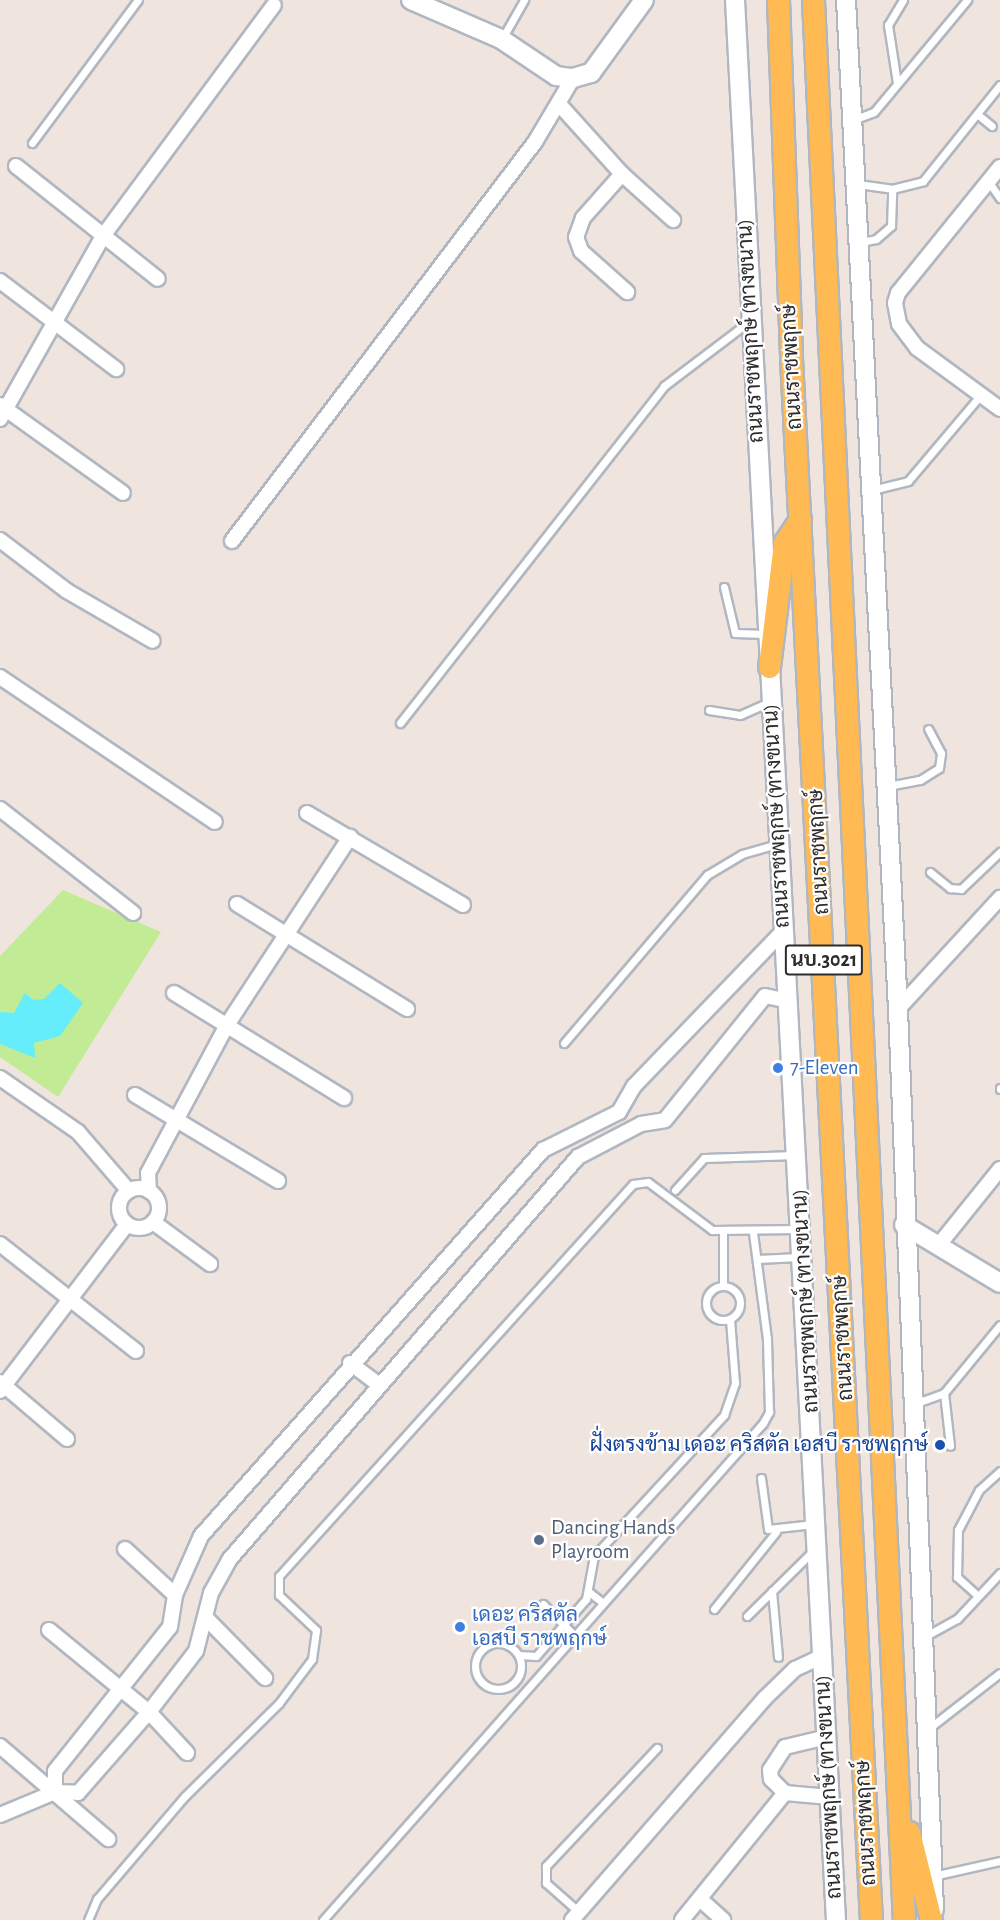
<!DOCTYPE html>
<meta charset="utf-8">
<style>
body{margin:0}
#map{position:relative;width:1000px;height:1920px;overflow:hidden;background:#efe5de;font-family:"Alegreya Sans",Sarabun,sans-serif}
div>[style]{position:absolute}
.green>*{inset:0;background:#c1eb95}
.water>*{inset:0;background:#66edfb}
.roads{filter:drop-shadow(2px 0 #b1b7c1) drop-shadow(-2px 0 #b1b7c1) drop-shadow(0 2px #b1b7c1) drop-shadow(0 -2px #b1b7c1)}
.lane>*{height:7px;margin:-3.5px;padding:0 3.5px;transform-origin:3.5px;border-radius:3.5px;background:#fff}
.lane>.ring{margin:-3.5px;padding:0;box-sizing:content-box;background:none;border:7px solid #fff;border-radius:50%}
.street>*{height:14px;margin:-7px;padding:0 7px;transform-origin:7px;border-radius:7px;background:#fff}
.street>.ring{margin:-7px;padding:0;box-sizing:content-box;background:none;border:14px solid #fff;border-radius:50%}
.secondary>*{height:18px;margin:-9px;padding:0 9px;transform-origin:9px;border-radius:9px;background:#fff}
.primary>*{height:21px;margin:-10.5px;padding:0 10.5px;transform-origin:10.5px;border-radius:10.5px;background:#ffba53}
.dots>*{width:16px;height:16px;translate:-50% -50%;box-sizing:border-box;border:3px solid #fff;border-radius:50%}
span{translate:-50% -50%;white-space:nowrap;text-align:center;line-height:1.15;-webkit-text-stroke:4.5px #fff;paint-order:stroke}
.shield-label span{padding:2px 4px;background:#fff;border:2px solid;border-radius:4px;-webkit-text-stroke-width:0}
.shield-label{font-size:20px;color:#2c2c2c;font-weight:700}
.street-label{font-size:21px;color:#2c2c2c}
.shop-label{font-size:21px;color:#366cbe}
.left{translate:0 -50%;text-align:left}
.transit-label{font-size:21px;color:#164399}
.right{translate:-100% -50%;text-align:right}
.service-label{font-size:21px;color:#4e5e75}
</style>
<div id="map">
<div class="green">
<i style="clip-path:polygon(63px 890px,161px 932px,58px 1097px,0 1057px,0 956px)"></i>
</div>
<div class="water">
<i style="clip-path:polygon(60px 983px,83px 1003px,60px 1036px,34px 1043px,35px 1058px,0 1044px,0 1012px,14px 1013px,25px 993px,33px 1000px,44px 999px)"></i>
</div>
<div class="roads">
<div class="lane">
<i style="left:503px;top:37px;width:43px;rotate:-60.4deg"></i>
<i style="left:897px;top:83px;width:59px;rotate:-98.8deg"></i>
<i style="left:888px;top:25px;width:29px;rotate:-59deg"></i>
<i style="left:977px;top:114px;width:19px;rotate:39deg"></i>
<i style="left:853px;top:120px;width:22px;rotate:-21deg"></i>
<i style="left:874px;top:112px;width:146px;rotate:-50.3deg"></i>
<i style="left:32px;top:143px;width:178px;rotate:-53.5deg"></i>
<i style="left:988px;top:181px;width:21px;rotate:55deg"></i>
<i style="left:858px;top:184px;width:34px;rotate:8deg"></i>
<i style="left:892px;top:189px;width:32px;rotate:-14deg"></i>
<i style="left:923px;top:181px;width:123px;rotate:-51.3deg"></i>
<i style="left:861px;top:242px;width:15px;rotate:-11deg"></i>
<i style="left:876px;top:239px;width:20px;rotate:-41deg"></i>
<i style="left:891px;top:226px;width:37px;rotate:-88deg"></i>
<i style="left:872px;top:490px;width:37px;rotate:-14deg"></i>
<i style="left:908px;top:481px;width:110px;rotate:-49.8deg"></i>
<i style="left:724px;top:587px;width:47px;rotate:76.6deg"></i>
<i style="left:735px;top:633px;width:31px;rotate:2deg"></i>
<i style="left:709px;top:710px;width:31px;rotate:9deg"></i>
<i style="left:740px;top:715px;width:32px;rotate:-24deg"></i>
<i style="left:400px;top:723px;width:428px;rotate:-51.9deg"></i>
<i style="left:664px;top:386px;width:109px;rotate:-37.2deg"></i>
<i style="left:888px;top:786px;width:33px;rotate:-11deg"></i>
<i style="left:920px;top:780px;width:22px;rotate:-32deg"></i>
<i style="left:939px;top:768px;width:15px;rotate:-82deg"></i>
<i style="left:941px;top:753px;width:27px;rotate:-118deg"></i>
<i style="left:930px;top:872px;width:26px;rotate:39deg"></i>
<i style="left:950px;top:888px;width:11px;rotate:5deg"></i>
<i style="left:961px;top:889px;width:54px;rotate:-43.5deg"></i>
<i style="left:564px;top:1043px;width:221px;rotate:-49.6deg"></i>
<i style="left:707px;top:875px;width:41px;rotate:-31deg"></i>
<i style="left:742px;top:854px;width:36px;rotate:-16deg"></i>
<i style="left:1000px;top:1088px;width:1px;rotate:90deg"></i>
<i style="left:675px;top:1190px;width:43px;rotate:-47.8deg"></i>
<i style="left:704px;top:1158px;width:92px;rotate:-1.9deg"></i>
<i style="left:723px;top:1232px;width:54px;rotate:90deg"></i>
<i style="left:757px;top:1259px;width:42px;rotate:-2.7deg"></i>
<i class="ring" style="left:706px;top:1286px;width:27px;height:27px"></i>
<i style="left:944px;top:1393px;width:53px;rotate:83.5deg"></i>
<i style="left:914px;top:1404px;width:32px;rotate:-20deg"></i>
<i style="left:944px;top:1393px;width:88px;rotate:-50.5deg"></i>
<i style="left:761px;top:1478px;width:51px;rotate:82.2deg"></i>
<i style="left:768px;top:1529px;width:46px;rotate:-6.2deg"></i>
<i style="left:772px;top:1591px;width:66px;rotate:84.8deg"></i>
<i style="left:589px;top:1592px;width:18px;rotate:38deg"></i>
<i style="left:977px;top:1595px;width:27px;rotate:-138deg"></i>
<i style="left:957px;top:1577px;width:47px;rotate:-88.8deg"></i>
<i style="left:958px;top:1530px;width:45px;rotate:-62.3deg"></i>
<i style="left:979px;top:1490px;width:28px;rotate:-42deg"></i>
<i style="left:543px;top:1604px;width:42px;rotate:45deg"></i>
<i style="left:714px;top:1609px;width:99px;rotate:-51.2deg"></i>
<i style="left:747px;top:1616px;width:94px;rotate:-44.6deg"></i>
<i style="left:924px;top:1637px;width:38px;rotate:-29deg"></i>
<i style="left:957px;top:1619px;width:63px;rotate:-46.9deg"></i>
<i class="ring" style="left:475px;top:1643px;width:39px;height:39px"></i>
<i style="left:519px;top:1655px;width:17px;rotate:3deg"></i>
<i style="left:536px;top:1656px;width:76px;rotate:-48.7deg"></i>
<i style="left:586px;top:1599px;width:44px;rotate:-79.5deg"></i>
<i style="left:594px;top:1556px;width:192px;rotate:-47.3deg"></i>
<i style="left:724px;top:1415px;width:34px;rotate:-71deg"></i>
<i style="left:735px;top:1383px;width:64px;rotate:-94.5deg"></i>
<i style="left:928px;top:1729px;width:91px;rotate:-37.9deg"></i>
<i style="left:933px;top:1876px;width:69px;rotate:-12.6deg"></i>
<i style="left:579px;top:1912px;width:44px;rotate:-138.7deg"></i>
<i style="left:546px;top:1883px;width:17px;rotate:-90deg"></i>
<i style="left:546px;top:1866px;width:162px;rotate:-46.8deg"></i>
<i style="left:88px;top:1920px;width:23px;rotate:-67deg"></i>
<i style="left:97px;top:1899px;width:135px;rotate:-49.5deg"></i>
<i style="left:185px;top:1796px;width:132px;rotate:-44.7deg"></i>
<i style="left:279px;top:1703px;width:55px;rotate:-53.1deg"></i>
<i style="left:312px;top:1659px;width:29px;rotate:-82deg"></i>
<i style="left:316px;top:1630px;width:51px;rotate:-136.6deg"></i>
<i style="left:279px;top:1595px;width:19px;rotate:-90deg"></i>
<i style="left:279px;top:1576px;width:528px;rotate:-47.92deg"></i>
<i style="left:633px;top:1184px;width:15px;rotate:-8deg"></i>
<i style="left:648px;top:1182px;width:80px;rotate:36.9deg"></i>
<i style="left:712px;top:1230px;width:86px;rotate:-0.7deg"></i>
<i style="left:323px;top:1920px;width:664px;rotate:-48.48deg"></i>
<i style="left:763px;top:1423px;width:13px;rotate:-61deg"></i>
<i style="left:769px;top:1412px;width:73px;rotate:-91.6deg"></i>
<i style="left:767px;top:1339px;width:108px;rotate:-97.5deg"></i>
</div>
<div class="street">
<i style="left:559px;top:104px;width:94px;rotate:48deg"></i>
<i style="left:622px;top:174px;width:59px;rotate:131.6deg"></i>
<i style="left:583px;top:218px;width:20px;rotate:110deg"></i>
<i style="left:576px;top:237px;width:15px;rotate:70deg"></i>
<i style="left:581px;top:251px;width:62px;rotate:41.7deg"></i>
<i style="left:16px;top:166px;width:181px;rotate:38.5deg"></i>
<i style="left:1000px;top:167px;width:162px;rotate:129deg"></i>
<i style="left:898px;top:293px;width:10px;rotate:107deg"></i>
<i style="left:895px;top:303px;width:21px;rotate:79deg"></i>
<i style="left:899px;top:324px;width:30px;rotate:53deg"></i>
<i style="left:917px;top:348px;width:103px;rotate:36.3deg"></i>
<i style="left:622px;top:174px;width:69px;rotate:42deg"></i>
<i style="left:0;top:281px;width:146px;rotate:37.2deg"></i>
<i style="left:0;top:405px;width:151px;rotate:35.6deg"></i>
<i style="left:0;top:419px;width:210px;rotate:-60.6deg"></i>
<i style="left:103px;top:236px;width:287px;rotate:-53.5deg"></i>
<i style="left:0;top:540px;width:84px;rotate:37.3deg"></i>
<i style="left:67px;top:591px;width:99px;rotate:30.2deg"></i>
<i style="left:232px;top:541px;width:501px;rotate:-52.79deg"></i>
<i style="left:535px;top:142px;width:74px;rotate:-59.3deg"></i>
<i style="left:0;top:677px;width:259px;rotate:34deg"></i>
<i style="left:0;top:809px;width:169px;rotate:38deg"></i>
<i style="left:307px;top:813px;width:181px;rotate:30.5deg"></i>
<i style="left:237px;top:904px;width:200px;rotate:31.7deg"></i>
<i style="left:174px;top:993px;width:200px;rotate:31.7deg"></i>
<i style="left:898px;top:1009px;width:151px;rotate:-47.4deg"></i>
<i style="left:0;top:1078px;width:95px;rotate:34.7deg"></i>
<i style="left:78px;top:1132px;width:78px;rotate:49.2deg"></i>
<i style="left:135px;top:1095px;width:167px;rotate:31deg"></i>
<i class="ring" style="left:119px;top:1188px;width:26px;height:26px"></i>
<i style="left:149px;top:1191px;width:18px;rotate:-93deg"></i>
<i style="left:148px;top:1173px;width:168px;rotate:-61.9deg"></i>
<i style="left:227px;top:1025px;width:225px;rotate:-56.8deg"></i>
<i style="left:153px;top:1222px;width:71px;rotate:36.4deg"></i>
<i style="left:0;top:1244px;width:173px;rotate:38.2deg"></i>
<i style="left:938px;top:1246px;width:99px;rotate:-51.2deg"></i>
<i style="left:350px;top:1363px;width:36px;rotate:37deg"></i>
<i style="left:0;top:1382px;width:88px;rotate:40.4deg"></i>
<i style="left:0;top:1391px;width:210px;rotate:-52.7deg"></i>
<i style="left:125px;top:1549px;width:68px;rotate:42.6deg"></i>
<i style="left:207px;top:1619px;width:83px;rotate:45.5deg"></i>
<i style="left:49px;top:1630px;width:129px;rotate:39.4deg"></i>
<i style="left:149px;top:1712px;width:56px;rotate:47.2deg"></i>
<i style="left:827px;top:1737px;width:43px;rotate:166.6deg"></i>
<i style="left:785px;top:1747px;width:27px;rotate:123deg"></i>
<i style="left:770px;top:1770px;width:9px;rotate:84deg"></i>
<i style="left:771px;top:1779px;width:20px;rotate:45deg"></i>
<i style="left:785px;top:1793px;width:45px;rotate:5.1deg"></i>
<i style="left:0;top:1746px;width:143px;rotate:40.7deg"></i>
<i style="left:55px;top:1792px;width:21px;rotate:-90deg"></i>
<i style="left:55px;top:1771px;width:184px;rotate:-51.4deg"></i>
<i style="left:170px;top:1627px;width:32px;rotate:-81deg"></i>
<i style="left:175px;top:1595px;width:64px;rotate:-66.2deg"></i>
<i style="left:201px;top:1536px;width:516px;rotate:-48.46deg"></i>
<i style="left:543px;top:1150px;width:85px;rotate:-26.6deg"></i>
<i style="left:619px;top:1112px;width:30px;rotate:-60deg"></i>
<i style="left:634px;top:1086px;width:215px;rotate:-46.1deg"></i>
<i style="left:0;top:1815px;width:60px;rotate:-22.7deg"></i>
<i style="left:55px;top:1792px;width:23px;rotate:2deg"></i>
<i style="left:78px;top:1793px;width:108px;rotate:-48.8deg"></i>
<i style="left:149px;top:1712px;width:77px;rotate:-52.4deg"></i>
<i style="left:196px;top:1651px;width:60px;rotate:-75.5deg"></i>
<i style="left:211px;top:1593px;width:38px;rotate:-61deg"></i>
<i style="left:229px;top:1560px;width:533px;rotate:-49.11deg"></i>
<i style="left:578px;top:1157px;width:71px;rotate:-27.6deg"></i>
<i style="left:641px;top:1124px;width:24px;rotate:-9deg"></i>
<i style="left:665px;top:1120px;width:159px;rotate:-51.1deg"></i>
<i style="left:765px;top:996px;width:24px;rotate:12deg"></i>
<i style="left:701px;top:1900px;width:30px;rotate:42deg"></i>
<i style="left:572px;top:1920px;width:294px;rotate:-49deg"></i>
<i style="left:765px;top:1698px;width:42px;rotate:-44deg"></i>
<i style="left:795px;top:1669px;width:31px;rotate:-25deg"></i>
<i style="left:682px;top:1920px;width:164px;rotate:-51deg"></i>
</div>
<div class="secondary">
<i style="left:411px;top:0;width:98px;rotate:23.4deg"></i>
<i style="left:501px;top:39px;width:66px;rotate:33.9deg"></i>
<i style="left:556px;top:76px;width:17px;rotate:7deg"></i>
<i style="left:573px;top:78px;width:19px;rotate:-16deg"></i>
<i style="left:591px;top:73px;width:90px;rotate:-54deg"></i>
<i style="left:735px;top:0;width:1923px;rotate:86.99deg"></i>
<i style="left:846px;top:0;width:1010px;rotate:87.05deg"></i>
<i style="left:898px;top:1009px;width:901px;rotate:87.71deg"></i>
<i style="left:904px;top:1225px;width:112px;rotate:31.1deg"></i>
</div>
<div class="primary">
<i style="left:778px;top:0;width:358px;rotate:87.9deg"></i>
<i style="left:791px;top:358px;width:1564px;rotate:87.07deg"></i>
<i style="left:813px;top:0;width:1922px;rotate:87.29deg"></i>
<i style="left:769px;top:667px;width:125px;rotate:-83.1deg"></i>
<i style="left:784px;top:543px;width:29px;rotate:-56deg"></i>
<i style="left:909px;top:1832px;width:91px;rotate:76deg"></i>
</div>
</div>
<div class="dots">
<i style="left:778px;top:1068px;background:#3f7fe0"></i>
<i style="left:940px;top:1445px;background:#1a4fb4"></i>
<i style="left:539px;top:1540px;background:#5c6f8a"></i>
<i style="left:460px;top:1627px;background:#3f7fe0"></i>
</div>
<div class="shield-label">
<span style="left:824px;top:960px">นบ.3021</span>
</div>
<div class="street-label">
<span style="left:751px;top:331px;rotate:-93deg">ถนนราชพฤกษ์ (ทางขนาน)</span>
<span style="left:792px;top:367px;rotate:-93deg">ถนนราชพฤกษ์</span>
<span style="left:777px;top:816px;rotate:-93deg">ถนนราชพฤกษ์ (ทางขนาน)</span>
<span style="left:819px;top:852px;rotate:-93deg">ถนนราชพฤกษ์</span>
<span style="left:806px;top:1301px;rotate:-93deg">ถนนราชพฤกษ์ (ทางขนาน)</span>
<span style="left:843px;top:1338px;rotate:-93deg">ถนนราชพฤกษ์</span>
<span style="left:829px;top:1787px;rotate:-93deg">ถนนราชพฤกษ์ (ทางขนาน)</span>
<span style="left:866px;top:1823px;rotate:-93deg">ถนนราชพฤกษ์</span>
</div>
<div class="shop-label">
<span class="left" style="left:790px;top:1068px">7-Eleven</span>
<span class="left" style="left:472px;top:1627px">เดอะ คริสตัล<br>เอสบี ราชพฤกษ์</span>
</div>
<div class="transit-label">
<span class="right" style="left:928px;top:1445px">ฝั่งตรงข้าม เดอะ คริสตัล เอสบี ราชพฤกษ์</span>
</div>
<div class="service-label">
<span class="left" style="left:551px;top:1540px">Dancing Hands<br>Playroom</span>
</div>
</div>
